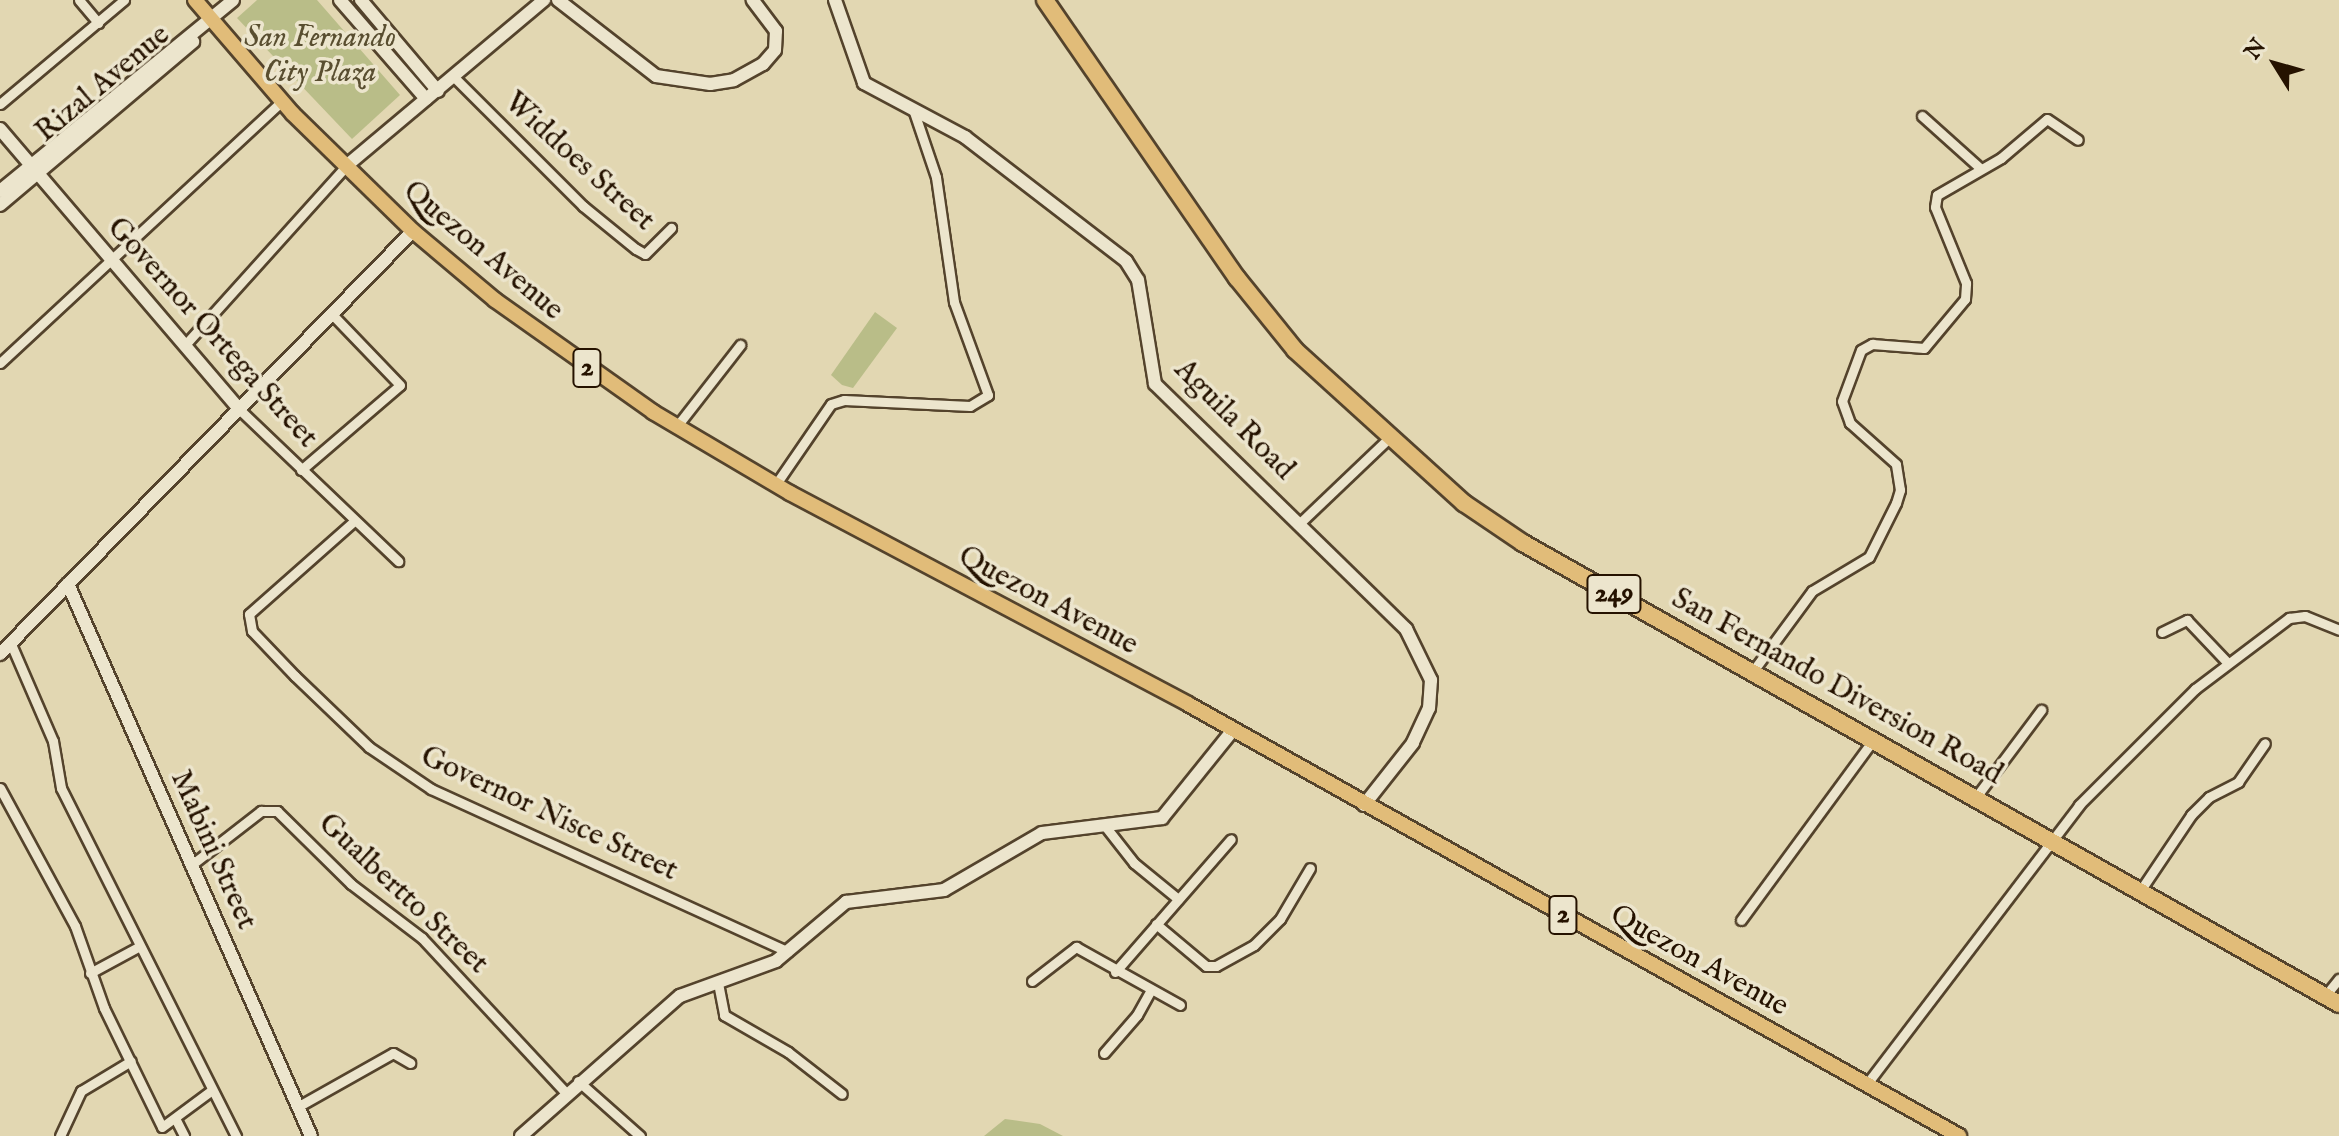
<!DOCTYPE html>
<style>
body{margin:0}
#map{position:relative;width:2339px;height:1136px;overflow:hidden;background:#e2d7b2;font-family:"IM FELL English",serif}
div>[style]{position:absolute}
.green>*{inset:0;background:#b9bd88}
.roads{filter:drop-shadow(2px 0 #54432c) drop-shadow(-2px 0 #54432c) drop-shadow(0 2px #54432c) drop-shadow(0 -2px #54432c)}
.street>*{height:9px;margin:-4.5px;padding:0 4.5px;transform-origin:4.5px;border-radius:4.5px;background:#ece5cd}
.secondary>*{height:12px;margin:-6px;padding:0 6px;transform-origin:6px;border-radius:6px;background:#ece5cd}
.primary>*{height:14px;margin:-7px;padding:0 7px;transform-origin:7px;border-radius:7px;background:#e1bc79}
.highway>*{height:16px;margin:-8px;padding:0 8px;transform-origin:8px;border-radius:8px;background:#e1bc79}
span{translate:-50% -50%;white-space:nowrap;text-align:center;line-height:1.15;-webkit-text-stroke:7px #ece5cd;paint-order:stroke}
.shield-label span{padding:2px 6px;background:#ece5cd;border:2px solid;border-radius:6px;-webkit-text-stroke-width:0}
.shield-label{font-size:28px;color:#251200;font-weight:700}
.park-label{font-size:30px;color:#594e30;font-style:italic}
.street-label{font-size:30px;color:#251200}
.north{position:absolute;left:2235px;top:24px;width:80px;height:80px;-webkit-text-stroke:6px #ece5cd;paint-order:stroke;rotate:307deg;font-size:22px;font-weight:700;line-height:32px;text-align:center;color:#251200}
.north::after{content:'';display:block;margin:auto;width:28px;height:36px;background:#251200;clip-path:polygon(50% 0,100% 100%,50% 72%,0 100%)}
</style>
<div id="map">
<div class="green">
<i style="clip-path:polygon(257px 0,317px 0,400px 95px,352px 139px,237px 18px)"></i>
<i style="clip-path:polygon(875px 312px,897px 328px,853px 388px,842px 385px,831px 375px)"></i>
<i style="clip-path:polygon(1005px 1119px,1040px 1124px,1063px 1136px,984px 1136px)"></i>
</div>
<div class="roads">
<div class="street">
<i style="left:79px;top:0;width:30px;rotate:50deg"></i>
<i style="left:455px;top:78px;width:181px;rotate:45deg"></i>
<i style="left:583px;top:206px;width:68px;rotate:39.1deg"></i>
<i style="left:636px;top:249px;width:10px;rotate:29deg"></i>
<i style="left:645px;top:254px;width:37px;rotate:-45deg"></i>
<i style="left:0;top:104px;width:162px;rotate:-40deg"></i>
<i style="left:1922px;top:116px;width:79px;rotate:41.9deg"></i>
<i style="left:184px;top:346px;width:241px;rotate:-48deg"></i>
<i style="left:0;top:363px;width:385px;rotate:-42.9deg"></i>
<i style="left:240px;top:410px;width:219px;rotate:43.7deg"></i>
<i style="left:677px;top:426px;width:103px;rotate:-52.1deg"></i>
<i style="left:301px;top:470px;width:130px;rotate:-40.6deg"></i>
<i style="left:400px;top:385px;width:98px;rotate:-133.8deg"></i>
<i style="left:776px;top:484px;width:97px;rotate:-55.5deg"></i>
<i style="left:831px;top:404px;width:14px;rotate:-17deg"></i>
<i style="left:844px;top:400px;width:126px;rotate:2.7deg"></i>
<i style="left:970px;top:406px;width:21px;rotate:-31deg"></i>
<i style="left:988px;top:395px;width:99px;rotate:-110.1deg"></i>
<i style="left:954px;top:302px;width:126px;rotate:-98.2deg"></i>
<i style="left:936px;top:177px;width:69px;rotate:-108.7deg"></i>
<i style="left:353px;top:522px;width:139px;rotate:138.5deg"></i>
<i style="left:249px;top:614px;width:17px;rotate:80deg"></i>
<i style="left:252px;top:631px;width:62px;rotate:46.3deg"></i>
<i style="left:295px;top:676px;width:103px;rotate:43.8deg"></i>
<i style="left:369px;top:747px;width:75px;rotate:34.1deg"></i>
<i style="left:431px;top:789px;width:392px;rotate:24.5deg"></i>
<i style="left:1301px;top:522px;width:123px;rotate:-43.7deg"></i>
<i style="left:2162px;top:632px;width:28px;rotate:-26deg"></i>
<i style="left:2187px;top:620px;width:57px;rotate:46.4deg"></i>
<i style="left:11px;top:644px;width:106px;rotate:66.6deg"></i>
<i style="left:53px;top:741px;width:48px;rotate:80.3deg"></i>
<i style="left:61px;top:788px;width:390px;rotate:63.3deg"></i>
<i style="left:1753px;top:671px;width:99px;rotate:-53.6deg"></i>
<i style="left:1812px;top:591px;width:66px;rotate:-30.8deg"></i>
<i style="left:1869px;top:557px;width:60px;rotate:-63.4deg"></i>
<i style="left:1896px;top:503px;width:14px;rotate:-73deg"></i>
<i style="left:1900px;top:490px;width:26px;rotate:-99deg"></i>
<i style="left:1896px;top:464px;width:62px;rotate:-138.3deg"></i>
<i style="left:1850px;top:423px;width:23px;rotate:-110deg"></i>
<i style="left:1842px;top:401px;width:54px;rotate:-69.6deg"></i>
<i style="left:1861px;top:350px;width:13px;rotate:-29deg"></i>
<i style="left:1872px;top:344px;width:52px;rotate:4.4deg"></i>
<i style="left:1924px;top:348px;width:64px;rotate:-50.1deg"></i>
<i style="left:1965px;top:299px;width:16px;rotate:-86deg"></i>
<i style="left:1966px;top:283px;width:82px;rotate:-112.2deg"></i>
<i style="left:1935px;top:207px;width:12px;rotate:-81deg"></i>
<i style="left:1937px;top:195px;width:74px;rotate:-30deg"></i>
<i style="left:2001px;top:158px;width:60px;rotate:-40.3deg"></i>
<i style="left:2047px;top:119px;width:37px;rotate:34deg"></i>
<i style="left:0;top:788px;width:157px;rotate:61.5deg"></i>
<i style="left:75px;top:926px;width:87px;rotate:70.5deg"></i>
<i style="left:104px;top:1008px;width:132px;rotate:64deg"></i>
<i style="left:162px;top:1127px;width:62px;rotate:-36.5deg"></i>
<i style="left:1976px;top:797px;width:109px;rotate:-53.2deg"></i>
<i style="left:1105px;top:826px;width:47px;rotate:51.9deg"></i>
<i style="left:1134px;top:863px;width:57px;rotate:39.3deg"></i>
<i style="left:190px;top:866px;width:90px;rotate:-37.8deg"></i>
<i style="left:261px;top:811px;width:16px"></i>
<i style="left:277px;top:811px;width:104px;rotate:44.6deg"></i>
<i style="left:351px;top:884px;width:89px;rotate:37.3deg"></i>
<i style="left:422px;top:938px;width:212px;rotate:47.1deg"></i>
<i style="left:2140px;top:891px;width:92px;rotate:-56.1deg"></i>
<i style="left:2191px;top:815px;width:25px;rotate:-45deg"></i>
<i style="left:2209px;top:797px;width:33px;rotate:-27deg"></i>
<i style="left:2238px;top:782px;width:47px;rotate:-55.3deg"></i>
<i style="left:1741px;top:920px;width:223px;rotate:-53.7deg"></i>
<i style="left:1156px;top:924px;width:65px;rotate:40deg"></i>
<i style="left:1206px;top:966px;width:10px"></i>
<i style="left:1216px;top:966px;width:43px;rotate:-28.9deg"></i>
<i style="left:1254px;top:945px;width:37px;rotate:-45deg"></i>
<i style="left:1280px;top:919px;width:59px;rotate:-59.5deg"></i>
<i style="left:1115px;top:972px;width:176px;rotate:-48.9deg"></i>
<i style="left:90px;top:973px;width:55px;rotate:-28.4deg"></i>
<i style="left:1032px;top:981px;width:56px;rotate:-37.7deg"></i>
<i style="left:1076px;top:947px;width:119px;rotate:29.1deg"></i>
<i style="left:718px;top:983px;width:33px;rotate:79deg"></i>
<i style="left:724px;top:1015px;width:74px;rotate:30deg"></i>
<i style="left:788px;top:1052px;width:68px;rotate:37.9deg"></i>
<i style="left:2325px;top:996px;width:22px;rotate:-51deg"></i>
<i style="left:1104px;top:1053px;width:50px;rotate:-49deg"></i>
<i style="left:1137px;top:1015px;width:29px;rotate:-61deg"></i>
<i style="left:578px;top:1081px;width:83px;rotate:41.6deg"></i>
<i style="left:1866px;top:1085px;width:352px;rotate:-52.7deg"></i>
<i style="left:2079px;top:805px;width:164px;rotate:-45deg"></i>
<i style="left:2195px;top:689px;width:118px;rotate:-37.1deg"></i>
<i style="left:2289px;top:618px;width:16px;rotate:-7deg"></i>
<i style="left:2305px;top:616px;width:37px;rotate:22deg"></i>
<i style="left:299px;top:1106px;width:108px;rotate:-29.4deg"></i>
<i style="left:393px;top:1053px;width:20px;rotate:30deg"></i>
<i style="left:176px;top:1120px;width:18px;rotate:63deg"></i>
<i style="left:60px;top:1136px;width:50px;rotate:-65deg"></i>
<i style="left:81px;top:1091px;width:58px;rotate:-31deg"></i>
</div>
<div class="secondary">
<i style="left:340px;top:0;width:131px;rotate:49deg"></i>
<i style="left:361px;top:0;width:119px;rotate:49.8deg"></i>
<i style="left:558px;top:0;width:124px;rotate:37.8deg"></i>
<i style="left:656px;top:76px;width:55px;rotate:8.4deg"></i>
<i style="left:710px;top:84px;width:24px;rotate:-9deg"></i>
<i style="left:734px;top:80px;width:33px;rotate:-29deg"></i>
<i style="left:763px;top:64px;width:18px;rotate:-49deg"></i>
<i style="left:775px;top:50px;width:19px;rotate:-87deg"></i>
<i style="left:776px;top:31px;width:39px;rotate:-127deg"></i>
<i style="left:835px;top:0;width:88px;rotate:70.7deg"></i>
<i style="left:864px;top:83px;width:115px;rotate:28.1deg"></i>
<i style="left:965px;top:137px;width:203px;rotate:37.6deg"></i>
<i style="left:1126px;top:261px;width:22px;rotate:58deg"></i>
<i style="left:1138px;top:280px;width:105px;rotate:80.7deg"></i>
<i style="left:1155px;top:384px;width:351px;rotate:44.3deg"></i>
<i style="left:1406px;top:629px;width:57px;rotate:63.9deg"></i>
<i style="left:1431px;top:680px;width:28px;rotate:94deg"></i>
<i style="left:1429px;top:708px;width:38px;rotate:115deg"></i>
<i style="left:1413px;top:743px;width:79px;rotate:128.3deg"></i>
<i style="left:0;top:129px;width:370px;rotate:49.5deg"></i>
<i style="left:345px;top:167px;width:260px;rotate:-40deg"></i>
<i style="left:0;top:191px;width:301px;rotate:-39.3deg"></i>
<i style="left:0;top:205px;width:253px;rotate:-40.2deg"></i>
<i style="left:68px;top:584px;width:603px;rotate:66.24deg"></i>
<i style="left:0;top:654px;width:591px;rotate:-45.69deg"></i>
<i style="left:521px;top:1136px;width:212px;rotate:-41.4deg"></i>
<i style="left:680px;top:996px;width:102px;rotate:-20deg"></i>
<i style="left:776px;top:961px;width:92px;rotate:-40.1deg"></i>
<i style="left:846px;top:902px;width:99px;rotate:-7deg"></i>
<i style="left:944px;top:890px;width:113px;rotate:-30.2deg"></i>
<i style="left:1042px;top:833px;width:121px;rotate:-7.1deg"></i>
<i style="left:1162px;top:818px;width:113px;rotate:-51.1deg"></i>
</div>
<div class="primary">
<i style="left:195px;top:0;width:150px;rotate:49.3deg"></i>
<i style="left:293px;top:114px;width:168px;rotate:44.3deg"></i>
<i style="left:413px;top:231px;width:107px;rotate:40.1deg"></i>
<i style="left:495px;top:300px;width:194px;rotate:35.3deg"></i>
<i style="left:653px;top:412px;width:159px;rotate:30.6deg"></i>
<i style="left:790px;top:493px;width:450px;rotate:27.9deg"></i>
<i style="left:1188px;top:704px;width:884px;rotate:29.26deg"></i>
</div>
<div class="highway">
<i style="left:1045px;top:0;width:338px;rotate:55.4deg"></i>
<i style="left:1237px;top:278px;width:92px;rotate:51.1deg"></i>
<i style="left:1295px;top:350px;width:228px;rotate:42.2deg"></i>
<i style="left:1464px;top:503px;width:71px;rotate:34.1deg"></i>
<i style="left:1523px;top:543px;width:937px;rotate:29.46deg"></i>
</div>
</div>
<div class="shield-label">
<span style="left:587px;top:368px">2</span>
<span style="left:1614px;top:594px">249</span>
<span style="left:1563px;top:915px">2</span>
</div>
<div class="park-label">
<span style="left:320px;top:55px">San Fernando<br>City Plaza</span>
</div>
<div class="street-label">
<span style="left:103px;top:84px;rotate:-40deg">Rizal Avenue</span>
<span style="left:579px;top:162px;rotate:42deg">Widdoes Street</span>
<span style="left:483px;top:251px;rotate:40deg">Quezon Avenue</span>
<span style="left:212px;top:333px;rotate:48deg">Governor Ortega Street</span>
<span style="left:1234px;top:420px;rotate:45deg">Aguila Road</span>
<span style="left:1048px;top:601px;rotate:28deg">Quezon Avenue</span>
<span style="left:1837px;top:687px;rotate:29deg">San Fernando Diversion Road</span>
<span style="left:549px;top:814px;rotate:25deg">Governor Nisce Street</span>
<span style="left:213px;top:850px;rotate:66deg">Mabini Street</span>
<span style="left:403px;top:894px;rotate:43deg">Gualbertto Street</span>
<span style="left:1699px;top:961px;rotate:29deg">Quezon Avenue</span>
</div>
<div class="north">N</div>
</div>
